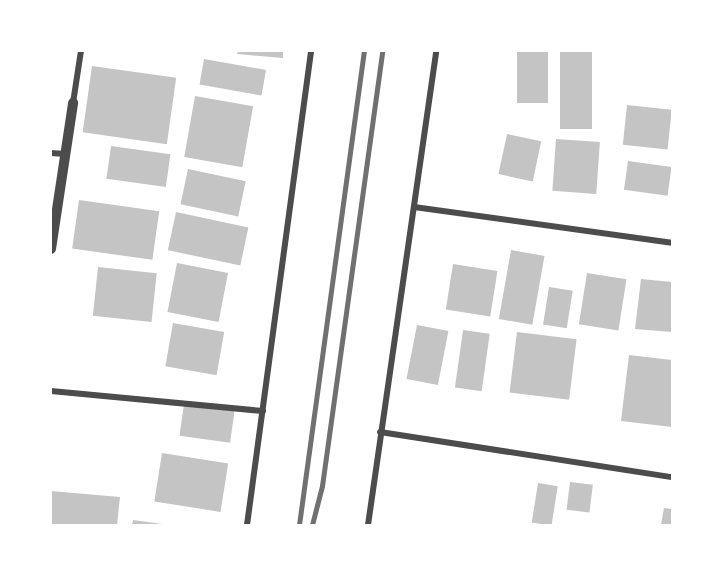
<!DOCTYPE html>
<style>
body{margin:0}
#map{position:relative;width:723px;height:576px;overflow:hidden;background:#fff;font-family:"Golos Text",sans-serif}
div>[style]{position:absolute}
.building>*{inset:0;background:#c4c4c4;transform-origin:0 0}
.minor>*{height:6px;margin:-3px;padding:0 3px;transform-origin:3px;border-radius:3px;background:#4c4c4c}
.tertiary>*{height:10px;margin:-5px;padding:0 5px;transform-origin:5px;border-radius:5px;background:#4c4c4c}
.rail>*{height:4.5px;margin:-2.25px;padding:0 2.25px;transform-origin:2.25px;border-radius:2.25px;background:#707070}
span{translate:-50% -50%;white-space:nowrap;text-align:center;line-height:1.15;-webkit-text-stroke:4.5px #fff;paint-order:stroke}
.frame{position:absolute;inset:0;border:52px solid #fff;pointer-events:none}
</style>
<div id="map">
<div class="building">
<i style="clip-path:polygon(238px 51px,283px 51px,283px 58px,237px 54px)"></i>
<i style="left:517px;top:51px;width:31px;height:52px"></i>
<i style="left:560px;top:51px;width:32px;height:78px"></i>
<i style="left:204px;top:59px;width:63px;height:26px;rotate:10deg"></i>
<i style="left:92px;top:66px;width:85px;height:67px;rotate:8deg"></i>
<i style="left:195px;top:96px;width:59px;height:62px;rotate:10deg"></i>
<i style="left:627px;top:105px;width:45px;height:40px;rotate:6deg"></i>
<i style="left:507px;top:134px;width:35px;height:41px;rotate:12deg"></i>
<i style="left:556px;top:139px;width:44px;height:52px;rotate:4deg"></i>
<i style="left:111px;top:146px;width:60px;height:33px;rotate:8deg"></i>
<i style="left:628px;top:161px;width:44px;height:29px;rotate:8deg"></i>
<i style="left:188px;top:169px;width:59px;height:36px;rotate:12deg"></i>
<i style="left:79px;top:200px;width:81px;height:49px;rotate:8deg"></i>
<i style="left:176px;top:212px;width:74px;height:39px;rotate:12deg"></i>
<i style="left:511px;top:250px;width:34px;height:70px;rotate:10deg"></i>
<i style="left:177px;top:263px;width:52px;height:50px;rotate:11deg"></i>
<i style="left:453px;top:264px;width:45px;height:46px;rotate:9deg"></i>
<i style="left:98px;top:267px;width:59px;height:49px;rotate:6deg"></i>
<i style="left:587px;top:273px;width:40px;height:52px;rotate:9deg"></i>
<i style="clip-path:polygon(641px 279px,672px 282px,672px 332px,635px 329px)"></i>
<i style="left:549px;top:287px;width:24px;height:38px;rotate:9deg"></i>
<i style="left:173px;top:323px;width:52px;height:44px;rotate:10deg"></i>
<i style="left:417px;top:325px;width:32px;height:55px;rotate:11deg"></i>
<i style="left:463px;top:330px;width:27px;height:58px;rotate:8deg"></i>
<i style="left:517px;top:332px;width:60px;height:61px;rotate:7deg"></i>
<i style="clip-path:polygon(629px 355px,672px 360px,672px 427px,621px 421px)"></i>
<i style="left:184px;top:404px;width:51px;height:32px;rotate:8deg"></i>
<i style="left:162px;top:453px;width:67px;height:49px;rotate:9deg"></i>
<i style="left:570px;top:482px;width:23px;height:28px;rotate:7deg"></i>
<i style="left:538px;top:483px;width:20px;height:40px;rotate:9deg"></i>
<i style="clip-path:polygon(51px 491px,120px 497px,117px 525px,51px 525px)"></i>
<i style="clip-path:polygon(664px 508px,672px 509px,672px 525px,661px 525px)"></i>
<i style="clip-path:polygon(133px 520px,162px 524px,162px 525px,132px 525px)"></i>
</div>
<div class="minor">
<i style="left:73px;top:103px;width:53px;rotate:-81.3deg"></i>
<i style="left:51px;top:153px;width:14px;rotate:4deg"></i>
<i style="left:414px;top:207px;width:260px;rotate:7.9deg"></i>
<i style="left:51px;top:391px;width:213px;rotate:5.4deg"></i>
<i style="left:380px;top:432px;width:295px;rotate:8.8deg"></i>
<i style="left:247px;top:525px;width:478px;rotate:-82.3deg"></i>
<i style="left:368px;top:525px;width:479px;rotate:-81.8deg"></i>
</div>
<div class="tertiary">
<i style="left:51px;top:249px;width:148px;rotate:-81.4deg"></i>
</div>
<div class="rail">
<i style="left:299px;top:525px;width:478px;rotate:-82.2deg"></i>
<i style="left:312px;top:525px;width:40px;rotate:-75.6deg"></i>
<i style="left:322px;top:486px;width:439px;rotate:-82.1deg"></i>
</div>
<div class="frame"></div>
</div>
